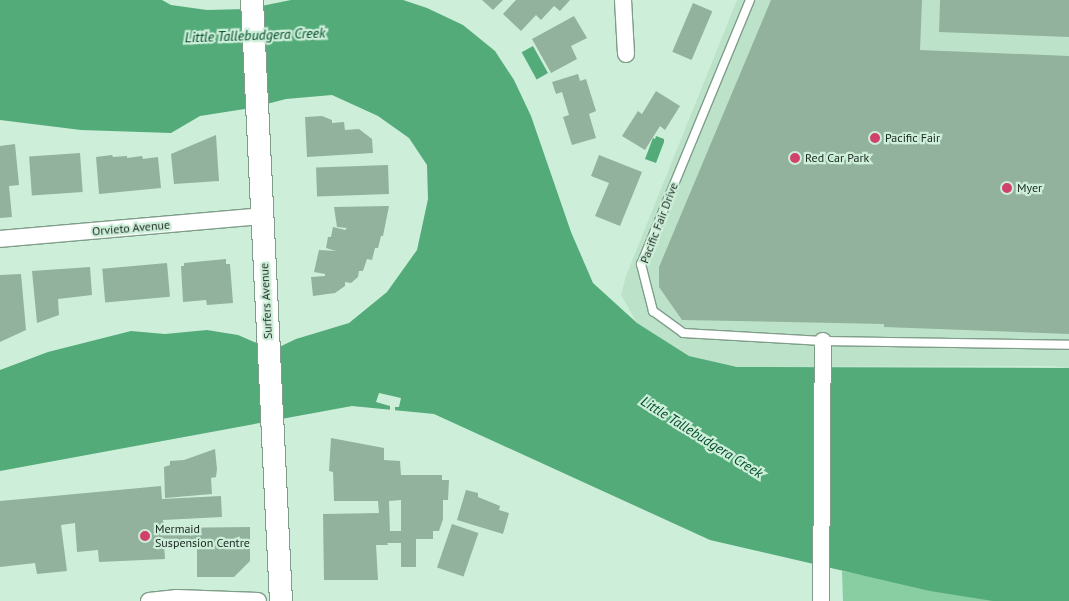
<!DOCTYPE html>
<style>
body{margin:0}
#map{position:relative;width:1069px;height:601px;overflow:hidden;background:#cdeed9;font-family:"PT Sans",sans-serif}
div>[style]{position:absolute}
.built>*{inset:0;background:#bce3ca}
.green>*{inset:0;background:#89cea3}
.water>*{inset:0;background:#53ab79;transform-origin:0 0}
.pier>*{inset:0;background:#cdeed9}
.building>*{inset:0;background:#93b29e;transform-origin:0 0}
.roads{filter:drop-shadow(1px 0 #7f9d89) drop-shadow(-1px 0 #7f9d89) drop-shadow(0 1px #7f9d89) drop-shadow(0 -1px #7f9d89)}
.lane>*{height:8px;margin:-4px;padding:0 4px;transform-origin:4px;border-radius:4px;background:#fff}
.street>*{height:16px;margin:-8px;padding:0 8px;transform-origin:8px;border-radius:8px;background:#fff}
.secondary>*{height:22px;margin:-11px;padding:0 11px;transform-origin:11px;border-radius:11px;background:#fff}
.dots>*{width:14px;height:14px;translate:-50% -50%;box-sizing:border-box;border:2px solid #cdeed9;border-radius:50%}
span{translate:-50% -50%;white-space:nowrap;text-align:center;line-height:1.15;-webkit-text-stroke:4.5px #cdeed9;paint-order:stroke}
.poi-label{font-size:12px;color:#1a261f}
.left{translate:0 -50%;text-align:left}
.street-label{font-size:12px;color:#1a261f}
.water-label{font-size:14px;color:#014b2a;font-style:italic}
</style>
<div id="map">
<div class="built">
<i style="clip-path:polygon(737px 0,1069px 0,1069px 368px,1051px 366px,737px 367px,689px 356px,637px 323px,621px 295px,626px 276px)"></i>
</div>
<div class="green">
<i style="clip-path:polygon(842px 571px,979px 597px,1001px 601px,843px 601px)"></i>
</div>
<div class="water">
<i style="clip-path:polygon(0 0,162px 0,171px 5px,207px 10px,246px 9px,291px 0,403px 0,427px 8px,463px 25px,495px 51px,514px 80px,531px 116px,571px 232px,593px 283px,637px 323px,689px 356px,737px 367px,1069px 368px,1069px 601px,993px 601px,930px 591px,710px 540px,434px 414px,352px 406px,0 471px,0 370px,48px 352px,131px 331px,165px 334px,207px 330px,238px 335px,273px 350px,296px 339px,349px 323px,387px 292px,417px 250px,428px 199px,427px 165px,409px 138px,378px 116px,332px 95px,286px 99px,251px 108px,200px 116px,171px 133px,81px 130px,0 120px)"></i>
<i style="left:533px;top:46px;width:31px;height:13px;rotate:61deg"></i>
<i style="clip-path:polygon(656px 136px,664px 139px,664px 142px,656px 163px,645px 159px,653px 138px,655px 139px)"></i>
</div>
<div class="pier">
<i style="clip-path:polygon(379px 393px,401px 398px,399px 407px,395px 407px,395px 413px,390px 412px,390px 406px,376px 402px)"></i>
</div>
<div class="building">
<i style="clip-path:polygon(482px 0,503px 0,493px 10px)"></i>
<i style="clip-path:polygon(516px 0,570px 0,560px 11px,554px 6px,541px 20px,536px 15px,521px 31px,503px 14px)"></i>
<i style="clip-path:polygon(771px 0,922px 0,920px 50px,1069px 56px,1069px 334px,884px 327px,884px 324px,682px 320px,659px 287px,659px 267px)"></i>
<i style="clip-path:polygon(940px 0,1069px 0,1069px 37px,939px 32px)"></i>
<i style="left:693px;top:3px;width:21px;height:53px;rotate:23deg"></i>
<i style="clip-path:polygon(574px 16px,587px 38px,571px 46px,577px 59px,551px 73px,532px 39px)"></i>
<i style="clip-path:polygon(578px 74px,580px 81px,586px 79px,596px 111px,589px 114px,596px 138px,572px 145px,563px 117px,569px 115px,562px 92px,556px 94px,552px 82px)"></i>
<i style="clip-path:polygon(656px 91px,680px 106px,665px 130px,660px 126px,645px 150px,622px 136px,638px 111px,642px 114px)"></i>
<i style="clip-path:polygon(322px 116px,332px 120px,332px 123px,344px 122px,345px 130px,359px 129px,372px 139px,373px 153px,307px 157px,305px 117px)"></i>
<i style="clip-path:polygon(216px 135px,219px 181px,174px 184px,171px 154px)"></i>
<i style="clip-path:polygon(15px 144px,19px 185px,9px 186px,12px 217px,0 218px,0 146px)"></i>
<i style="left:80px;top:153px;width:39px;height:51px;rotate:86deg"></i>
<i style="clip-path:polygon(112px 155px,113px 157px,127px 156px,127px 158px,142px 156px,143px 159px,158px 157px,161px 188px,99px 194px,96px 157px)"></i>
<i style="clip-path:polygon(599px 155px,642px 172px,620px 226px,595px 216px,609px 183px,591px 176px)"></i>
<i style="left:388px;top:165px;width:29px;height:72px;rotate:88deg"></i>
<i style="clip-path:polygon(389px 206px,383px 236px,381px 236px,378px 248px,375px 248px,372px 260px,367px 259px,363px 271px,359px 271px,358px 277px,351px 283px,345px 282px,345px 286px,335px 293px,313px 296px,311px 277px,325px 276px,325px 274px,314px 272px,319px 250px,336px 251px,326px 248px,328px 237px,331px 237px,333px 227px,345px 230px,347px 228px,337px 227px,334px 207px)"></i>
<i style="clip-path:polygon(226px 259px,226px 264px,230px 264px,233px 303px,207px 305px,206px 300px,183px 302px,181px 266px,184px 266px,184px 263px)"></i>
<i style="left:167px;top:263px;width:34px;height:65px;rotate:85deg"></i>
<i style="clip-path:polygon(90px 267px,92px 295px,58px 299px,59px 315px,37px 323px,32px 271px)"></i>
<i style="clip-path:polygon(21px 274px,26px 330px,0 342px,0 275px)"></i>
<i style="clip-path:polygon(evenodd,331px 438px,384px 448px,384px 460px,400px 461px,401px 475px,442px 475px,442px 480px,449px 480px,448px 500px,443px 500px,443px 519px,439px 531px,433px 531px,433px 539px,416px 539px,416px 567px,401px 567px,401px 543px,387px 543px,388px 545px,376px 545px,378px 580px,324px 580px,323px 514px,379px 513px,378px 501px,334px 501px,333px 472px,329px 471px,331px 438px,401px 500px,401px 531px,390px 531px,389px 501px,401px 500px)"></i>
<i style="clip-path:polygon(215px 449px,217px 469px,216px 477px,211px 478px,212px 494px,165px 498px,164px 467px,170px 465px,170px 461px,184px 460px)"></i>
<i style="clip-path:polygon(161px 486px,162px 499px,221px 496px,222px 517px,163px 520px,164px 528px,250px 527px,250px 561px,234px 577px,197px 577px,197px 543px,164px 543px,165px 559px,99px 562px,98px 550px,77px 552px,75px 523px,61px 525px,67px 571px,37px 574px,35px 563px,0 567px,0 501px)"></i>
<i style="clip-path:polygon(466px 490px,478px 493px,478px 497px,500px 506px,499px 510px,509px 513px,503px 534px,457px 520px)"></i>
<i style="left:452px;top:524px;width:28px;height:46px;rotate:19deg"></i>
</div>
<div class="roads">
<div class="lane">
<i style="left:750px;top:0;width:286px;rotate:112.4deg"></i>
<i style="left:641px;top:264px;width:49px;rotate:75.7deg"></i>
<i style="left:653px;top:311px;width:37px;rotate:36deg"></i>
<i style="left:683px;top:333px;width:140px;rotate:3.3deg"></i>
<i style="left:823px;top:341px;width:246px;rotate:0.9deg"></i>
</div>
<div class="street">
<i style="left:623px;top:0;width:54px;rotate:86.8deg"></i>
<i style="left:0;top:239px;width:263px;rotate:-5deg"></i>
<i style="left:149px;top:601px;width:28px;rotate:-6deg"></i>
<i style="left:177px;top:598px;width:81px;rotate:2.1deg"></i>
<i style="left:821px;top:601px;width:260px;rotate:-89.6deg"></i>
</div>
<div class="secondary">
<i style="left:252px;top:0;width:602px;rotate:87.24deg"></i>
</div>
</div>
<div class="dots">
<i style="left:875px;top:138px;background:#d0426c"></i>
<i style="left:795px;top:158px;background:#d0426c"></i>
<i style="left:1007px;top:188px;background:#d0426c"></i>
<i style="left:145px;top:536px;background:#d0426c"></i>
</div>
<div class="poi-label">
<span class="left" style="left:885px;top:138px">Pacific Fair</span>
<span class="left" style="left:805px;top:158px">Red Car Park</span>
<span class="left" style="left:1017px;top:188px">Myer</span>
<span class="left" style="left:155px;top:536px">Mermaid<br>Suspension Centre</span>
</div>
<div class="street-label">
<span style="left:659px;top:223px;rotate:-69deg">Pacific Fair Drive</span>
<span style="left:131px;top:228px;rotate:-5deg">Orvieto Avenue</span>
<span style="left:266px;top:301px;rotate:-93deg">Surfers Avenue</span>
</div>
<div class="water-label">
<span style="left:255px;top:35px;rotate:-2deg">Little Tallebudgera Creek</span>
<span style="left:702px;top:437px;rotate:32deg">Little Tallebudgera Creek</span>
</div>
</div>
